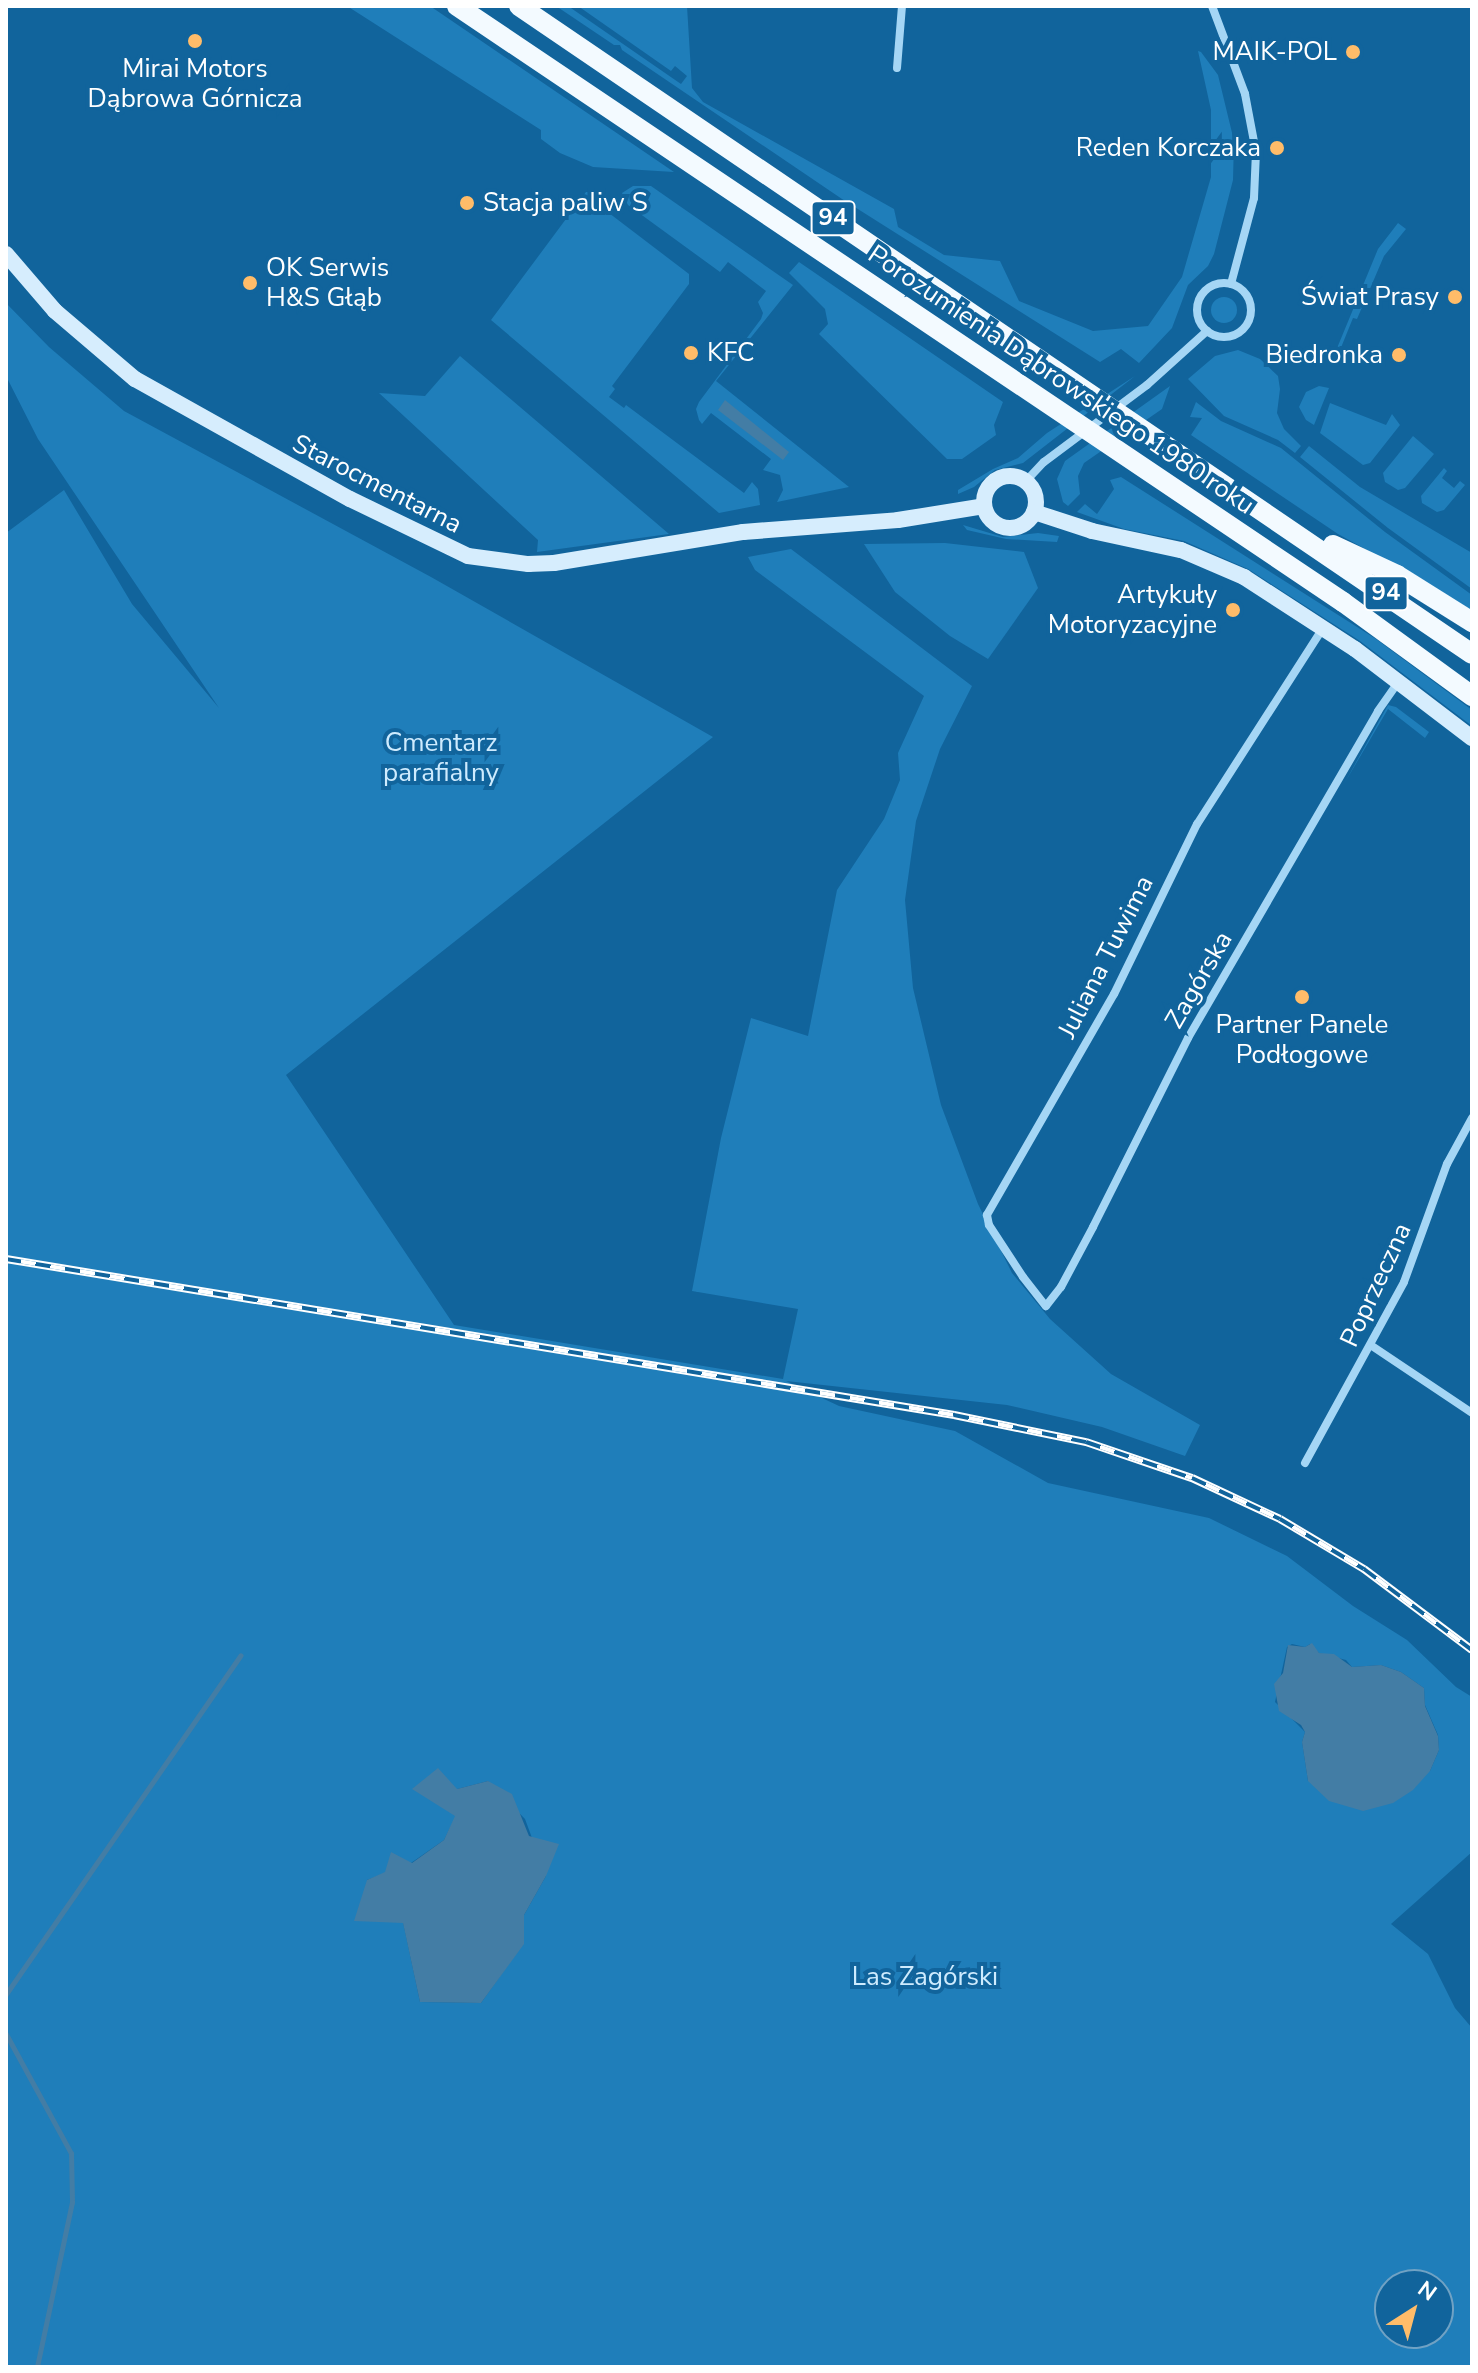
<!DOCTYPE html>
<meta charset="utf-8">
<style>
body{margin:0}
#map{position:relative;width:1478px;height:2373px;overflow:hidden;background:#11649c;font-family:"Nunito Sans",sans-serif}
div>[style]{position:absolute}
.green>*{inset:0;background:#1f7eba}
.round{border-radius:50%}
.water>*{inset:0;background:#437da5}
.stream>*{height:5px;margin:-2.5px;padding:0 2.5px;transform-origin:2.5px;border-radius:2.5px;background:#437da5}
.street>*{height:8px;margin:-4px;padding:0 4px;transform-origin:4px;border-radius:4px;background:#a5d6f5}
.street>.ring{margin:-4px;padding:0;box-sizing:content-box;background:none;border:8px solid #a5d6f5;border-radius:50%}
.secondary>*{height:16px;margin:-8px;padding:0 8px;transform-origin:8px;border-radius:8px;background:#d6edfd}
.secondary>.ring{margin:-8px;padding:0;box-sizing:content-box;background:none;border:16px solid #d6edfd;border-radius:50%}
.primary>*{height:20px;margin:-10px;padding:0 10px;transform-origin:10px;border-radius:10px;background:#f3faff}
.rail>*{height:8px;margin-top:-4px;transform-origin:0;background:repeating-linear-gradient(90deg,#11649c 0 15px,#fff 0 30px);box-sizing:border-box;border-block:2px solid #fff}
.dots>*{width:22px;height:22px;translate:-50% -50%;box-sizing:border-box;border:4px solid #11649c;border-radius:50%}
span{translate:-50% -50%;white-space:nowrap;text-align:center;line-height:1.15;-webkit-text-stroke:8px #11649c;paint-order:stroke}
.shield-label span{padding:2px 6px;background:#11649c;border:2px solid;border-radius:6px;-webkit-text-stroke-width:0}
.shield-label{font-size:24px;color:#fff;font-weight:700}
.poi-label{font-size:26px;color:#fff}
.right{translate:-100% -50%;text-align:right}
.left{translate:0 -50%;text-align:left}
.street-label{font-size:26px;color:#fff}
.park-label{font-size:26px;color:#ceebfe}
.frame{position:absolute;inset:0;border:8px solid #fff;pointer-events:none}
.north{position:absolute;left:1374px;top:2269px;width:80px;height:80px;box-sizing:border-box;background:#11649c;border:2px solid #70a2c4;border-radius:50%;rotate:36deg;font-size:22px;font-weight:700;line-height:32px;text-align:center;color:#fff}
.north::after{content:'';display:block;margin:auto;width:28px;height:36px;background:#ffbc69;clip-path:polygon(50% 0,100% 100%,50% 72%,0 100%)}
</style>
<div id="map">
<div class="green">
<i style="clip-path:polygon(347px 6px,430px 6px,674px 172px,593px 167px,560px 153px,541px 139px,541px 130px)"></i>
<i style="clip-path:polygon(556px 6px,568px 6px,681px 84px,687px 76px,675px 66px,671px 71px,578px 6px,687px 6px,692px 88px,703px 102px,894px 209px,898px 227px,944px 255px,1000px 261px,1019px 301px,1093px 331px,1148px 326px,1182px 277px,1211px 177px,1211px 110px,1198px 51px,1201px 52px,1218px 75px,1234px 141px,1233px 180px,1214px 254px,1208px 266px,1188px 285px,1172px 328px,1139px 363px,1121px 349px,1100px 362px,842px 199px,622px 50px,620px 45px,614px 45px)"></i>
<i style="clip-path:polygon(633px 186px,651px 186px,793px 285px,716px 381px,849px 487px,777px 502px,783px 490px,780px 475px,763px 470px,771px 459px,711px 413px,702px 424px,699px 420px,696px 409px,699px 402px,761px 319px,763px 313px,758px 302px,766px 291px,728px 262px,720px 272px,628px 205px,622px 193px)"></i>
<i style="clip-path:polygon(586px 192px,595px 192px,605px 210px,689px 274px,689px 284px,612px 386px,615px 389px,609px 397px,624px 408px,626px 405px,744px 493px,752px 482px,758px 489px,760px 505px,719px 513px,491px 320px)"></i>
<i style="clip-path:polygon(1398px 223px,1406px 229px,1384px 256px,1357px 319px,1353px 318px,1338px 355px,1335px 353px,1378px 249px)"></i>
<i style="clip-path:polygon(799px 262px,1003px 402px,994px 425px,996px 435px,962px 459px,947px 459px,819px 334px,828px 324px,825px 309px,789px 273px)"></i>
<i class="round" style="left:1211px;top:297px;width:26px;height:26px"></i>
<i style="clip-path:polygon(evenodd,6px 303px,49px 347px,124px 411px,431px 577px,713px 737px,286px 1075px,454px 1325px,783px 1379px,798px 1309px,692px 1291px,721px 1138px,751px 1018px,808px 1036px,837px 890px,884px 819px,900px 780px,898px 753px,924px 696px,755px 570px,748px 557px,791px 549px,972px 686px,940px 749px,916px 821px,905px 900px,913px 988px,941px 1105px,978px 1204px,1012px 1273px,1050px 1319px,1111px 1374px,1200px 1425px,1185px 1456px,1102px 1427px,1007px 1405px,786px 1381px,839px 1406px,955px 1431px,1048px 1483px,1209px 1518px,1287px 1556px,1353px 1606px,1407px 1640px,1456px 1687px,1472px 1697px,1472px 1852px,1391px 1924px,1428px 1954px,1455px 2008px,1472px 2028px,1472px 2367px,6px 2367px,6px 533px,64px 490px,132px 604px,219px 708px,38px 439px,6px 376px,6px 303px,1292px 1644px,1305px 1647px,1310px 1644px,1319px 1653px,1346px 1660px,1352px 1667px,1381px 1665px,1401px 1672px,1424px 1688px,1425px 1705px,1438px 1735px,1439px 1750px,1430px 1771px,1308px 1781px,1302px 1742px,1305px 1732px,1275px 1702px,1287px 1647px,1292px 1644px,6px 303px,488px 1781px,525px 1819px,546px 1876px,524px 1915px,523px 1944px,481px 2003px,420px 2002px,403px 1922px,367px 1880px,411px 1863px,444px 1840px,456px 1816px,457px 1789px,488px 1781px,6px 303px,1390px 2285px,1438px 2285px,1438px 2333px,1390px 2333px,1390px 2285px)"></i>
<i style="clip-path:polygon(1238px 350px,1260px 359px,1278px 376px,1280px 389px,1277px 413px,1284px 429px,1301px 446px,1295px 453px,1278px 440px,1224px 416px,1188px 379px,1215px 356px)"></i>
<i style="clip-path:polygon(460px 356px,655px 522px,669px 534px,537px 552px,538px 540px,379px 393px,425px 396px)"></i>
<i style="clip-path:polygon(1135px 376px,1023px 463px,995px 470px,974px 487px,958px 494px,958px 490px,993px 469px,1018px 458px,1047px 433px)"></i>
<i style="clip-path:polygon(1170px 386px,1162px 409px,1084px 463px,1078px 476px,1080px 494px,1068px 506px,1063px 502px,1057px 479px,1065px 461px)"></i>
<i style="clip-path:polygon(1319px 386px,1329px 388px,1314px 425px,1306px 420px,1299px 407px,1306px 392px)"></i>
<i style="clip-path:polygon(1196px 402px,1221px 421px,1281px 448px,1385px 532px,1472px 595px,1472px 615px,1425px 582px,1338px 534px,1191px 435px,1202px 418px,1190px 417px)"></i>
<i style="clip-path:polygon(1330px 403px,1386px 425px,1392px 414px,1400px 425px,1370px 463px,1363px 465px,1320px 433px)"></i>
<i style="clip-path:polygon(1413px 436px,1434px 454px,1405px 488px,1398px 490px,1385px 482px,1383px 473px)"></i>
<i style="clip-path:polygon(1309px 446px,1360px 487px,1472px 553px,1472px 589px,1388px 528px,1300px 457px)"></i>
<i style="clip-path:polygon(1444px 468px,1447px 471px,1442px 478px,1454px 488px,1460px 481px,1465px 485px,1444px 510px,1437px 512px,1422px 503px,1421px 496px)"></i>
<i style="clip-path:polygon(1121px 477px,1376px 639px,1472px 710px,1472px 726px,1360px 641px,1248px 569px,1184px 541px,1124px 529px,1077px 512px,1085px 504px,1097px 514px,1114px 489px,1110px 480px)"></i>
<i style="clip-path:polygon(963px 525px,1003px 537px,1038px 533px,1059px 536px,1057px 542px,1006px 539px,967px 530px)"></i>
<i style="clip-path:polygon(945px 543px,1024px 552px,1038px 588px,988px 659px,950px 636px,895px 592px,864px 544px)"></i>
<i style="clip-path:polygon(1388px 705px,1396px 707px,1429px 732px,1425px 738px,1388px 709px,1344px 784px)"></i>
</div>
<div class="water">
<i style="clip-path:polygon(725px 400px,789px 452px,783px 460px,718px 410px)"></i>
<i style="clip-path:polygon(1312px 1643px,1319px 1653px,1334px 1654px,1352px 1667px,1381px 1665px,1401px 1672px,1424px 1688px,1425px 1706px,1438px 1736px,1439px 1750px,1430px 1771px,1413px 1790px,1393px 1803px,1363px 1811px,1329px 1801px,1308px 1781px,1302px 1742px,1305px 1732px,1301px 1725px,1279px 1711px,1274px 1684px,1283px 1673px,1288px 1645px,1305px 1647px)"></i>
<i style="clip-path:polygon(438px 1768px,457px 1789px,488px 1781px,512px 1794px,529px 1836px,559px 1844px,546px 1876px,524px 1915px,524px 1944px,481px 2003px,420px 2002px,403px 1923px,354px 1921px,367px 1880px,385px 1872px,391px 1852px,412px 1863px,444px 1840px,455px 1816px,412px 1789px)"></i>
</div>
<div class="stream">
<i style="left:6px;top:1994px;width:412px;rotate:-55.3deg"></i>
<i style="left:6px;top:2034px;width:136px;rotate:61.4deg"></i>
<i style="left:71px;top:2153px;width:49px;rotate:88.8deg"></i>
<i style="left:72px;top:2202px;width:169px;rotate:102deg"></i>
</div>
<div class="street">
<i style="left:1212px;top:6px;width:94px;rotate:69.4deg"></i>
<i style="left:1245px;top:94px;width:59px;rotate:79.3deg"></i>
<i style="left:1256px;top:152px;width:46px;rotate:92.5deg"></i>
<i style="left:1254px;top:198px;width:89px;rotate:105deg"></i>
<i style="left:897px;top:68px;width:62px;rotate:-85.4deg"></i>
<i class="ring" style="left:1197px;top:283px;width:46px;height:46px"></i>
<i style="left:1026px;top:481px;width:26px;rotate:-47deg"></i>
<i style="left:1044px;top:462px;width:129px;rotate:-36.8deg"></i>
<i style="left:1147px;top:385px;width:81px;rotate:-42deg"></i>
<i style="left:1323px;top:628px;width:233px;rotate:122.7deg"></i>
<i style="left:1197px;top:824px;width:189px;rotate:116deg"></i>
<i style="left:1114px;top:994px;width:255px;rotate:119.9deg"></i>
<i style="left:987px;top:1215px;width:10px;rotate:79deg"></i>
<i style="left:989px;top:1225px;width:62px;rotate:56.8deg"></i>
<i style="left:1023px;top:1277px;width:37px;rotate:52deg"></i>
<i style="left:1046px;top:1306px;width:24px;rotate:-52deg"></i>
<i style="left:1061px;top:1287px;width:68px;rotate:-61.9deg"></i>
<i style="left:1093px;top:1227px;width:212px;rotate:-63.3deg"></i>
<i style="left:1188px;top:1038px;width:378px;rotate:-59.8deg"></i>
<i style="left:1378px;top:711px;width:37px;rotate:-55deg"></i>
<i style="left:1372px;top:1346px;width:120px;rotate:33.8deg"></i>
<i style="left:1305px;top:1463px;width:206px;rotate:-61.3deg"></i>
<i style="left:1404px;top:1282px;width:126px;rotate:-70deg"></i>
<i style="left:1447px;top:1164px;width:52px;rotate:-61.5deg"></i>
</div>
<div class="secondary">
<i style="left:6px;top:254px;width:75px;rotate:49.3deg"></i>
<i style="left:55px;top:311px;width:105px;rotate:40.4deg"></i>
<i style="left:135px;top:379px;width:246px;rotate:29.2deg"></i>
<i style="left:350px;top:499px;width:131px;rotate:25.8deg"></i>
<i style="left:468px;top:556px;width:61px;rotate:7.6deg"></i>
<i style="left:528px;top:564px;width:26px;rotate:-2deg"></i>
<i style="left:554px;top:563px;width:192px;rotate:-9.3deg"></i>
<i style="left:743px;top:532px;width:155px;rotate:-4.4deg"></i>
<i style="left:898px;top:520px;width:87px;rotate:-9.2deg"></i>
<i class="ring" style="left:984px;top:476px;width:36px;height:36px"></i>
<i style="left:1034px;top:512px;width:61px;rotate:18.1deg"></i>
<i style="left:1092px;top:531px;width:91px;rotate:12.1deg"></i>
<i style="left:1181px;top:550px;width:69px;rotate:23.2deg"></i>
<i style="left:1244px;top:577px;width:132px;rotate:33deg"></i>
<i style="left:1355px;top:649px;width:147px;rotate:37.3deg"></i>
</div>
<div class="primary">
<i style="left:457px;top:6px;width:1068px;rotate:33.93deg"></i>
<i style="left:1343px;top:602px;width:160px;rotate:36.1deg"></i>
<i style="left:519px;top:6px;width:1152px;rotate:34.21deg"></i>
<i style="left:1333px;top:545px;width:71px;rotate:25.1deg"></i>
<i style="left:1397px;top:575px;width:89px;rotate:32.1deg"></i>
</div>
<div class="rail">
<i style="left:6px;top:1259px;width:961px;rotate:9.34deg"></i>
<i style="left:954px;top:1415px;width:135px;rotate:11.6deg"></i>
<i style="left:1086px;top:1442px;width:112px;rotate:18.8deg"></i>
<i style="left:1192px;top:1478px;width:97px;rotate:25deg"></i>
<i style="left:1280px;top:1519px;width:98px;rotate:30.8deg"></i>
<i style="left:1364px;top:1569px;width:135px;rotate:36.9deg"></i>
</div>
<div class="dots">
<i style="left:195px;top:41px;background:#ffbc69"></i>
<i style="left:1353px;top:52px;background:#ffbc69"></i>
<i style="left:1277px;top:148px;background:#ffbc69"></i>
<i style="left:467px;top:203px;background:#ffbc69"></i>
<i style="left:250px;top:283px;background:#ffbc69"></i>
<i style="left:1455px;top:297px;background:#ffbc69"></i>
<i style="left:691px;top:353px;background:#ffbc69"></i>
<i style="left:1399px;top:355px;background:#ffbc69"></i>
<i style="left:1233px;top:610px;background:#ffbc69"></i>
<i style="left:1302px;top:997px;background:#ffbc69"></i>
</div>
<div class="shield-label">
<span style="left:833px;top:218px">94</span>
<span style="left:1386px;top:593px">94</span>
</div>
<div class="poi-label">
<span class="right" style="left:1337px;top:52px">MAIK-POL</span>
<span style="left:195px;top:84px">Mirai Motors<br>Dąbrowa Górnicza</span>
<span class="right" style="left:1261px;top:148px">Reden Korczaka</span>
<span class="left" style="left:483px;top:203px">Stacja paliw S</span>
<span class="left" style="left:266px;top:283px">OK Serwis<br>H&amp;S Głąb</span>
<span class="right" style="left:1439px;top:297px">Świat Prasy</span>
<span class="left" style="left:707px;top:353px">KFC</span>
<span class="right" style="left:1383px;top:355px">Biedronka</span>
<span class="right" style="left:1217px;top:610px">Artykuły<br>Motoryzacyjne</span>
<span style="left:1302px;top:1040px">Partner Panele<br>Podłogowe</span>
</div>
<div class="street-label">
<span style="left:1061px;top:380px;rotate:34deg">Porozumienia Dąbrowskiego 1980 roku</span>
<span style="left:377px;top:484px;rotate:27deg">Starocmentarna</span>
<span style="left:1106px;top:957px;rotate:-63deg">Juliana Tuwima</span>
<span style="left:1199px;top:980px;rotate:-60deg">Zagórska</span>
<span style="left:1376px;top:1285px;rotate:-65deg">Poprzeczna</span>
</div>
<div class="park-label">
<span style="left:441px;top:758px">Cmentarz<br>parafialny</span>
<span style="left:925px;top:1977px">Las Zagórski</span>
</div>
<div class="frame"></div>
<div class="north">N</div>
</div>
